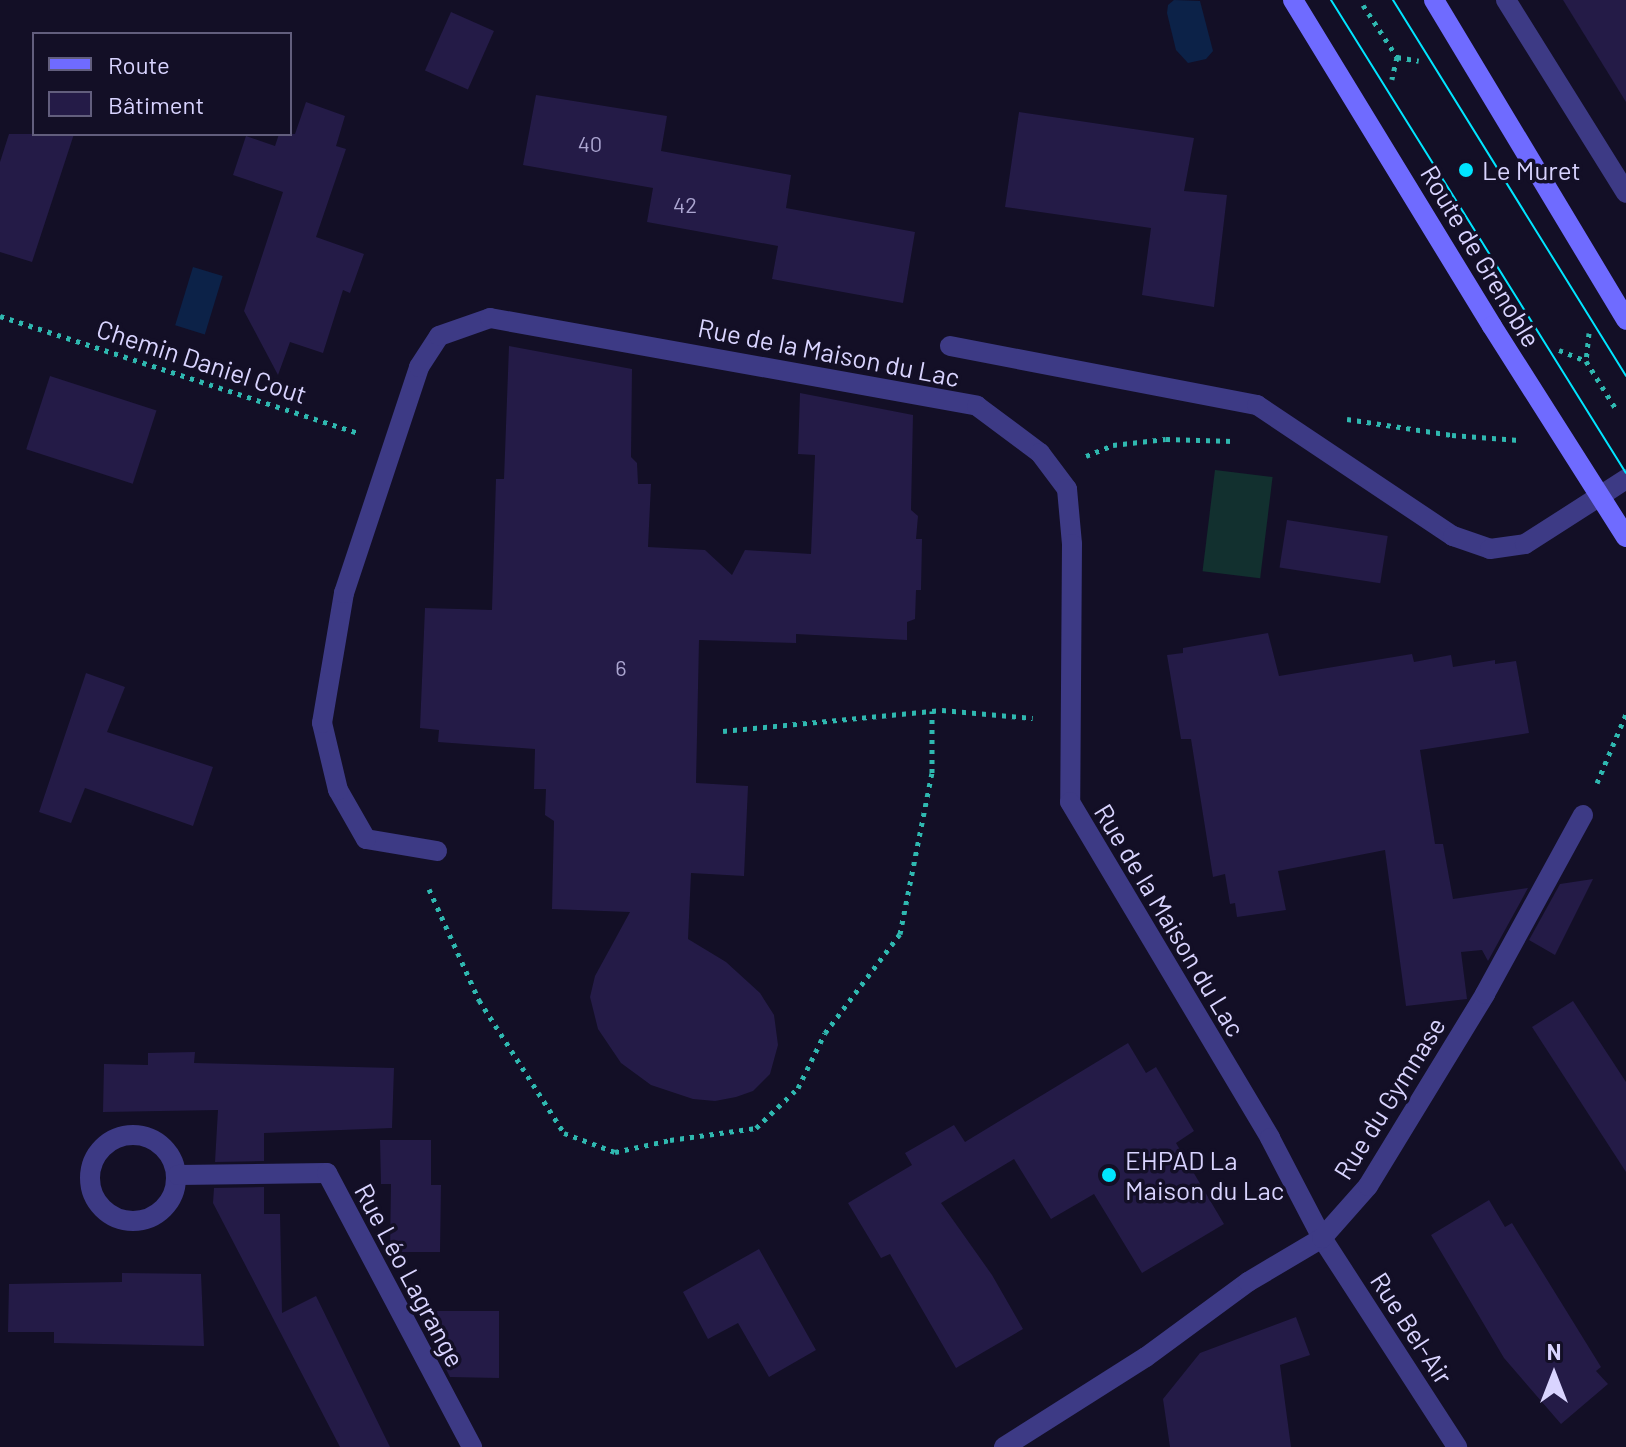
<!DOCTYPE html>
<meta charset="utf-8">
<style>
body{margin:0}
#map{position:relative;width:1626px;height:1447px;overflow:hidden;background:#130f26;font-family:Barlow,sans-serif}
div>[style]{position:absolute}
.green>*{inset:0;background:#12302f;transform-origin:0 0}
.water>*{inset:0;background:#0c2248;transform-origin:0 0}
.building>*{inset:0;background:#241b47;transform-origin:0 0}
.path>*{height:5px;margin-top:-2.5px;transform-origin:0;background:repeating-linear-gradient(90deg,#2fb8b0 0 4px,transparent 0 10px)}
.service>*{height:20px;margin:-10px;padding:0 10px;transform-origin:10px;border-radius:10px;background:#3d3a85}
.minor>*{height:20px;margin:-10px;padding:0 10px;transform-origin:10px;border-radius:10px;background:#3d3a85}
.minor>.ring{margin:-10px;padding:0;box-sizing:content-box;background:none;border:20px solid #3d3a85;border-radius:50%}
.tertiary>*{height:20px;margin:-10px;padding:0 10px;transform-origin:10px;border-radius:10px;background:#3d3a85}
.secondary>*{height:20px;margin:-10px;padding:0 10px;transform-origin:10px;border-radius:10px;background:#6f6bff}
.tram>*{height:2px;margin:-1px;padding:0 1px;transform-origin:1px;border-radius:1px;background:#00e5ff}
.dots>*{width:22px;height:22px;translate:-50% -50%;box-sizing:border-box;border:4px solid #130f26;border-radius:50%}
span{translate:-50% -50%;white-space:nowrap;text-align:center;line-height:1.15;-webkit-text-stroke:7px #130f26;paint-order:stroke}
.number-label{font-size:22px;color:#aca6d1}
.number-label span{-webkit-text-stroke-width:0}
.poi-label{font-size:26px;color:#d9d4ff}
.left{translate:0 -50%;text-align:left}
.street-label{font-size:26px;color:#d9d4ff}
.legend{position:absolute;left:32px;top:32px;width:260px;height:104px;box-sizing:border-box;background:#130f26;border:2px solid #625e7d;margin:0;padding:10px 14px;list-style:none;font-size:24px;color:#d9d4ff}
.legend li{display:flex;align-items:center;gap:16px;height:40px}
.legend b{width:40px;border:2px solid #625e7d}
.north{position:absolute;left:1514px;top:1335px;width:80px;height:80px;-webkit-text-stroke:6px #130f26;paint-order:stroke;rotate:0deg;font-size:22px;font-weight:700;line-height:32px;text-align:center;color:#d9d4ff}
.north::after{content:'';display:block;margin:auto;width:28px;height:36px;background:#d9d4ff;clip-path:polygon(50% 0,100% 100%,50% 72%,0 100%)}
</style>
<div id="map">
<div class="green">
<i style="left:1215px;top:470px;width:58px;height:102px;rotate:7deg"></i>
</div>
<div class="water">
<i style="clip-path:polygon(1174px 0,1200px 1px,1213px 51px,1206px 59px,1188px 63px,1176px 50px,1167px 13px,1168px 5px)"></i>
<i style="left:193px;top:267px;width:31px;height:61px;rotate:17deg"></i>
</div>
<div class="building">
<i style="clip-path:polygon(1563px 0,1626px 0,1626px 102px)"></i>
<i style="left:451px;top:12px;width:47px;height:64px;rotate:24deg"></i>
<i style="clip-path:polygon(536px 95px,667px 116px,661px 151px,791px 175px,786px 208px,915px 232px,903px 303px,772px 279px,778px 246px,647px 222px,653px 188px,523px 165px)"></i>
<i style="clip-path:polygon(306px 102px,345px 116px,336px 146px,346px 149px,316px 237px,364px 254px,350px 293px,343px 290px,323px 353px,290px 342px,278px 375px,244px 311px,283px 192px,233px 175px,246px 136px,275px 146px,279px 134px,295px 134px)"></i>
<i style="clip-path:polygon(1019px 112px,1194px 138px,1184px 191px,1227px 195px,1214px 307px,1142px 295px,1151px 228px,1005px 207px)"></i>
<i style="clip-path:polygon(9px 134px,74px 134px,32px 262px,0 252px,0 162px)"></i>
<i style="clip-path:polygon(509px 346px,632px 369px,631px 457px,637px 463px,638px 484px,651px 484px,648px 547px,705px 550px,732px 575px,745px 550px,811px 554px,815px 455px,798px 454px,800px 393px,913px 415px,911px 510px,918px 516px,916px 539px,922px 539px,921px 590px,916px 590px,915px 619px,907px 622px,907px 640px,796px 634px,796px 643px,699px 640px,696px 783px,748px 786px,744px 876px,691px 873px,688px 939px,726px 962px,760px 993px,774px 1015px,778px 1045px,770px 1074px,753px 1091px,736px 1097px,715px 1101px,693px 1099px,651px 1085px,621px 1063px,598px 1029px,590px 997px,595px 976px,630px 912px,552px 909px,554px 821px,545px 815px,546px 789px,534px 789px,535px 749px,438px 742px,439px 730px,420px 728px,425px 608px,492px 610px,496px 479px,504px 479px)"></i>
<i style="left:50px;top:376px;width:112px;height:77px;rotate:18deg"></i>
<i style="left:1287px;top:520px;width:102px;height:48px;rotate:9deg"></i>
<i style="clip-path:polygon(1268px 633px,1279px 676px,1412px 654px,1414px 662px,1451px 655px,1453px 667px,1495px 660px,1495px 664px,1516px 661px,1529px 733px,1420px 750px,1435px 844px,1443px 844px,1453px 899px,1528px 888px,1488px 961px,1482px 950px,1461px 952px,1467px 999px,1406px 1006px,1385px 850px,1278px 871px,1286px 910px,1237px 917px,1235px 903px,1230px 904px,1225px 874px,1213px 877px,1191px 739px,1181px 739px,1167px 655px,1183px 653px,1183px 648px)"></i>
<i style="clip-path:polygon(86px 673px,125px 687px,107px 732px,213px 767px,193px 826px,85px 788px,71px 823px,39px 812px)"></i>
<i style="clip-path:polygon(1593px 879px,1555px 955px,1529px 940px,1560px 884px)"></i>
<i style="clip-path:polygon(1573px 1001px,1626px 1082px,1626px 1172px,1532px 1027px)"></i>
<i style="clip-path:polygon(1128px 1043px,1146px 1073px,1156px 1067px,1194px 1131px,1176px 1143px,1224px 1224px,1142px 1273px,1094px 1194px,1051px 1219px,1014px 1159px,941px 1203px,992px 1275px,1023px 1329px,956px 1368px,890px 1254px,881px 1258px,848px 1203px,912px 1165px,905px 1153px,954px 1125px,965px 1142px)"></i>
<i style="clip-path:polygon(195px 1052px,194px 1063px,394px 1068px,392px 1128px,264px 1133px,264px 1161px,215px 1162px,218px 1110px,103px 1112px,104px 1064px,148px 1065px,148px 1053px)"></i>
<i style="clip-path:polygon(380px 1140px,431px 1140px,431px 1185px,441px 1185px,440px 1252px,390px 1252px,391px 1184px,381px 1184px)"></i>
<i style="clip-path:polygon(264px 1187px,264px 1214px,280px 1214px,282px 1313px,316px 1296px,390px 1447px,340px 1447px,213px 1203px,214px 1188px)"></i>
<i style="clip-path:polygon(1489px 1200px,1505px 1227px,1512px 1223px,1601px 1367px,1596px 1371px,1608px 1384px,1561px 1424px,1504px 1358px,1431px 1235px)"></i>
<i style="clip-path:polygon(759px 1249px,816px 1350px,769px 1377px,738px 1323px,708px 1339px,683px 1292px)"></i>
<i style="clip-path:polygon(122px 1273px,201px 1274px,204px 1346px,54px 1343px,54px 1332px,8px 1332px,9px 1284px,122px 1282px)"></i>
<i style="clip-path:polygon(417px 1311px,499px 1311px,499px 1378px,450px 1377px)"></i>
<i style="clip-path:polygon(1296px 1317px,1310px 1355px,1280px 1365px,1291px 1447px,1170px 1447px,1163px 1399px,1200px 1353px)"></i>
</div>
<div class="path">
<i style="left:1363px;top:5px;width:62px;rotate:56.8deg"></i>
<i style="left:1397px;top:57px;width:23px;rotate:103deg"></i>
<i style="left:1397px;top:57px;width:22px;rotate:10deg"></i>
<i style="left:0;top:316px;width:379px;rotate:18.1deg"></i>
<i style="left:1589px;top:333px;width:28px;rotate:96deg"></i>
<i style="left:1586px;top:361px;width:57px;rotate:58deg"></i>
<i style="left:1559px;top:350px;width:29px;rotate:22deg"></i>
<i style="left:1347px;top:419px;width:106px;rotate:8.7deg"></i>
<i style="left:1452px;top:435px;width:67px;rotate:4.3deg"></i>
<i style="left:1086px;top:456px;width:29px;rotate:-22deg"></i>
<i style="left:1113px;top:445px;width:53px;rotate:-6.5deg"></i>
<i style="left:1166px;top:439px;width:67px;rotate:1.7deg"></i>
<i style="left:723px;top:731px;width:220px;rotate:-5.5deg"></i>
<i style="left:942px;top:710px;width:91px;rotate:5deg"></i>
<i style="left:1597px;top:783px;width:75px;rotate:-67.2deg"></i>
<i style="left:429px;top:889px;width:122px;rotate:65.8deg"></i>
<i style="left:479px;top:1000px;width:158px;rotate:57.4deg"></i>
<i style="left:564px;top:1133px;width:54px;rotate:20.4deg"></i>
<i style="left:615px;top:1152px;width:56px;rotate:-12.3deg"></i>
<i style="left:670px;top:1140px;width:87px;rotate:-7.9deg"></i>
<i style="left:756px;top:1128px;width:58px;rotate:-43.6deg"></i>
<i style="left:798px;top:1088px;width:61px;rotate:-63.9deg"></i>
<i style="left:825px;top:1033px;width:124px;rotate:-52.9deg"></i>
<i style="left:900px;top:934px;width:164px;rotate:-78.8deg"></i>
<i style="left:932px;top:773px;width:62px;rotate:-90deg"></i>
</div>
<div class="service">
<i style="left:1506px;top:0;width:227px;rotate:58.1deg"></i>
<i style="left:950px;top:346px;width:313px;rotate:10.9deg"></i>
<i style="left:1257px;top:405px;width:236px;rotate:33.8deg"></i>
<i style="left:1453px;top:536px;width:39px;rotate:19deg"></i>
<i style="left:1490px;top:549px;width:35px;rotate:-8deg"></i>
<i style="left:1525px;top:544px;width:89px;rotate:-32.6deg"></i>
</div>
<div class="minor">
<i style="left:437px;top:851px;width:72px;rotate:-170.4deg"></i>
<i style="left:366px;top:839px;width:56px;rotate:-119.7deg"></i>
<i style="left:338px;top:790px;width:69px;rotate:-103.4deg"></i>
<i style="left:322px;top:723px;width:132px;rotate:-80.4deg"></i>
<i style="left:344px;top:593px;width:238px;rotate:-71.6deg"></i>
<i style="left:419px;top:367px;width:37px;rotate:-57deg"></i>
<i style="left:439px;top:336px;width:54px;rotate:-19.4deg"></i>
<i style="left:490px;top:318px;width:495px;rotate:10.2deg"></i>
<i style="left:977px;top:406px;width:79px;rotate:36.7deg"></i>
<i style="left:1040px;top:453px;width:45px;rotate:53.1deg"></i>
<i style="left:1067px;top:489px;width:55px;rotate:84.8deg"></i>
<i style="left:1072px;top:544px;width:258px;rotate:90.4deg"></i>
<i style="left:1070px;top:802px;width:391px;rotate:59.2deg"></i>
<i style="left:1270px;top:1138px;width:113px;rotate:62.5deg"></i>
<i style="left:1322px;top:1238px;width:249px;rotate:57.1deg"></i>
<i class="ring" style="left:90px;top:1135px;width:66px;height:66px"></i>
<i style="left:178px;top:1175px;width:149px;rotate:-0.8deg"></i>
<i style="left:327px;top:1173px;width:310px;rotate:62.1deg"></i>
<i style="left:1004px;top:1447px;width:168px;rotate:-32.4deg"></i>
<i style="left:1146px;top:1357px;width:127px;rotate:-36.3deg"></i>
<i style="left:1248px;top:1282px;width:86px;rotate:-30.7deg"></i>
<i style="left:1322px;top:1238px;width:69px;rotate:-48.5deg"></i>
<i style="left:1368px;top:1186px;width:225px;rotate:-58.6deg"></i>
<i style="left:1485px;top:994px;width:204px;rotate:-61.3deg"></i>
</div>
<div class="tertiary">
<i style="left:1600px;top:496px;width:31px;rotate:-33deg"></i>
</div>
<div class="secondary">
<i style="left:1293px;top:0;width:382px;rotate:58.6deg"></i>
<i style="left:1492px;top:326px;width:250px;rotate:57.6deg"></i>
<i style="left:1434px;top:0;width:373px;rotate:59deg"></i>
</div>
<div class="tram">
<i style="left:1331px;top:0;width:557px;rotate:58.05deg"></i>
<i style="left:1393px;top:0;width:442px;rotate:58.2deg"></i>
</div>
<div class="dots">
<i style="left:1466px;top:170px;background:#00e5ff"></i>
<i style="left:1109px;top:1175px;background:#00e5ff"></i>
</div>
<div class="number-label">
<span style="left:590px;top:144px">40</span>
<span style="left:685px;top:205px">42</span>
<span style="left:621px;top:668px">6</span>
</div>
<div class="poi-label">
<span class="left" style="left:1482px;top:170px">Le Muret</span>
<span class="left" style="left:1125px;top:1175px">EHPAD La<br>Maison du Lac</span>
</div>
<div class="street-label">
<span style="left:1481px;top:256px;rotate:59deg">Route de Grenoble</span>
<span style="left:829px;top:352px;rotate:11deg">Rue de la Maison du Lac</span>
<span style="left:202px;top:361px;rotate:18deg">Chemin Daniel Cout</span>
<span style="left:1170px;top:920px;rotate:59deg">Rue de la Maison du Lac</span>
<span style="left:1389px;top:1098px;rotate:-58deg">Rue du Gymnase</span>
<span style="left:410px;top:1275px;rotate:62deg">Rue Léo Lagrange</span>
<span style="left:1412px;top:1328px;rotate:57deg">Rue Bel-Air</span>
</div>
<ul class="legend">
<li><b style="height:10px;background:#6f6bff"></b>Route</li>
<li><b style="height:22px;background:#241b47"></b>Bâtiment</li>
</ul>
<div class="north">N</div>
</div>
